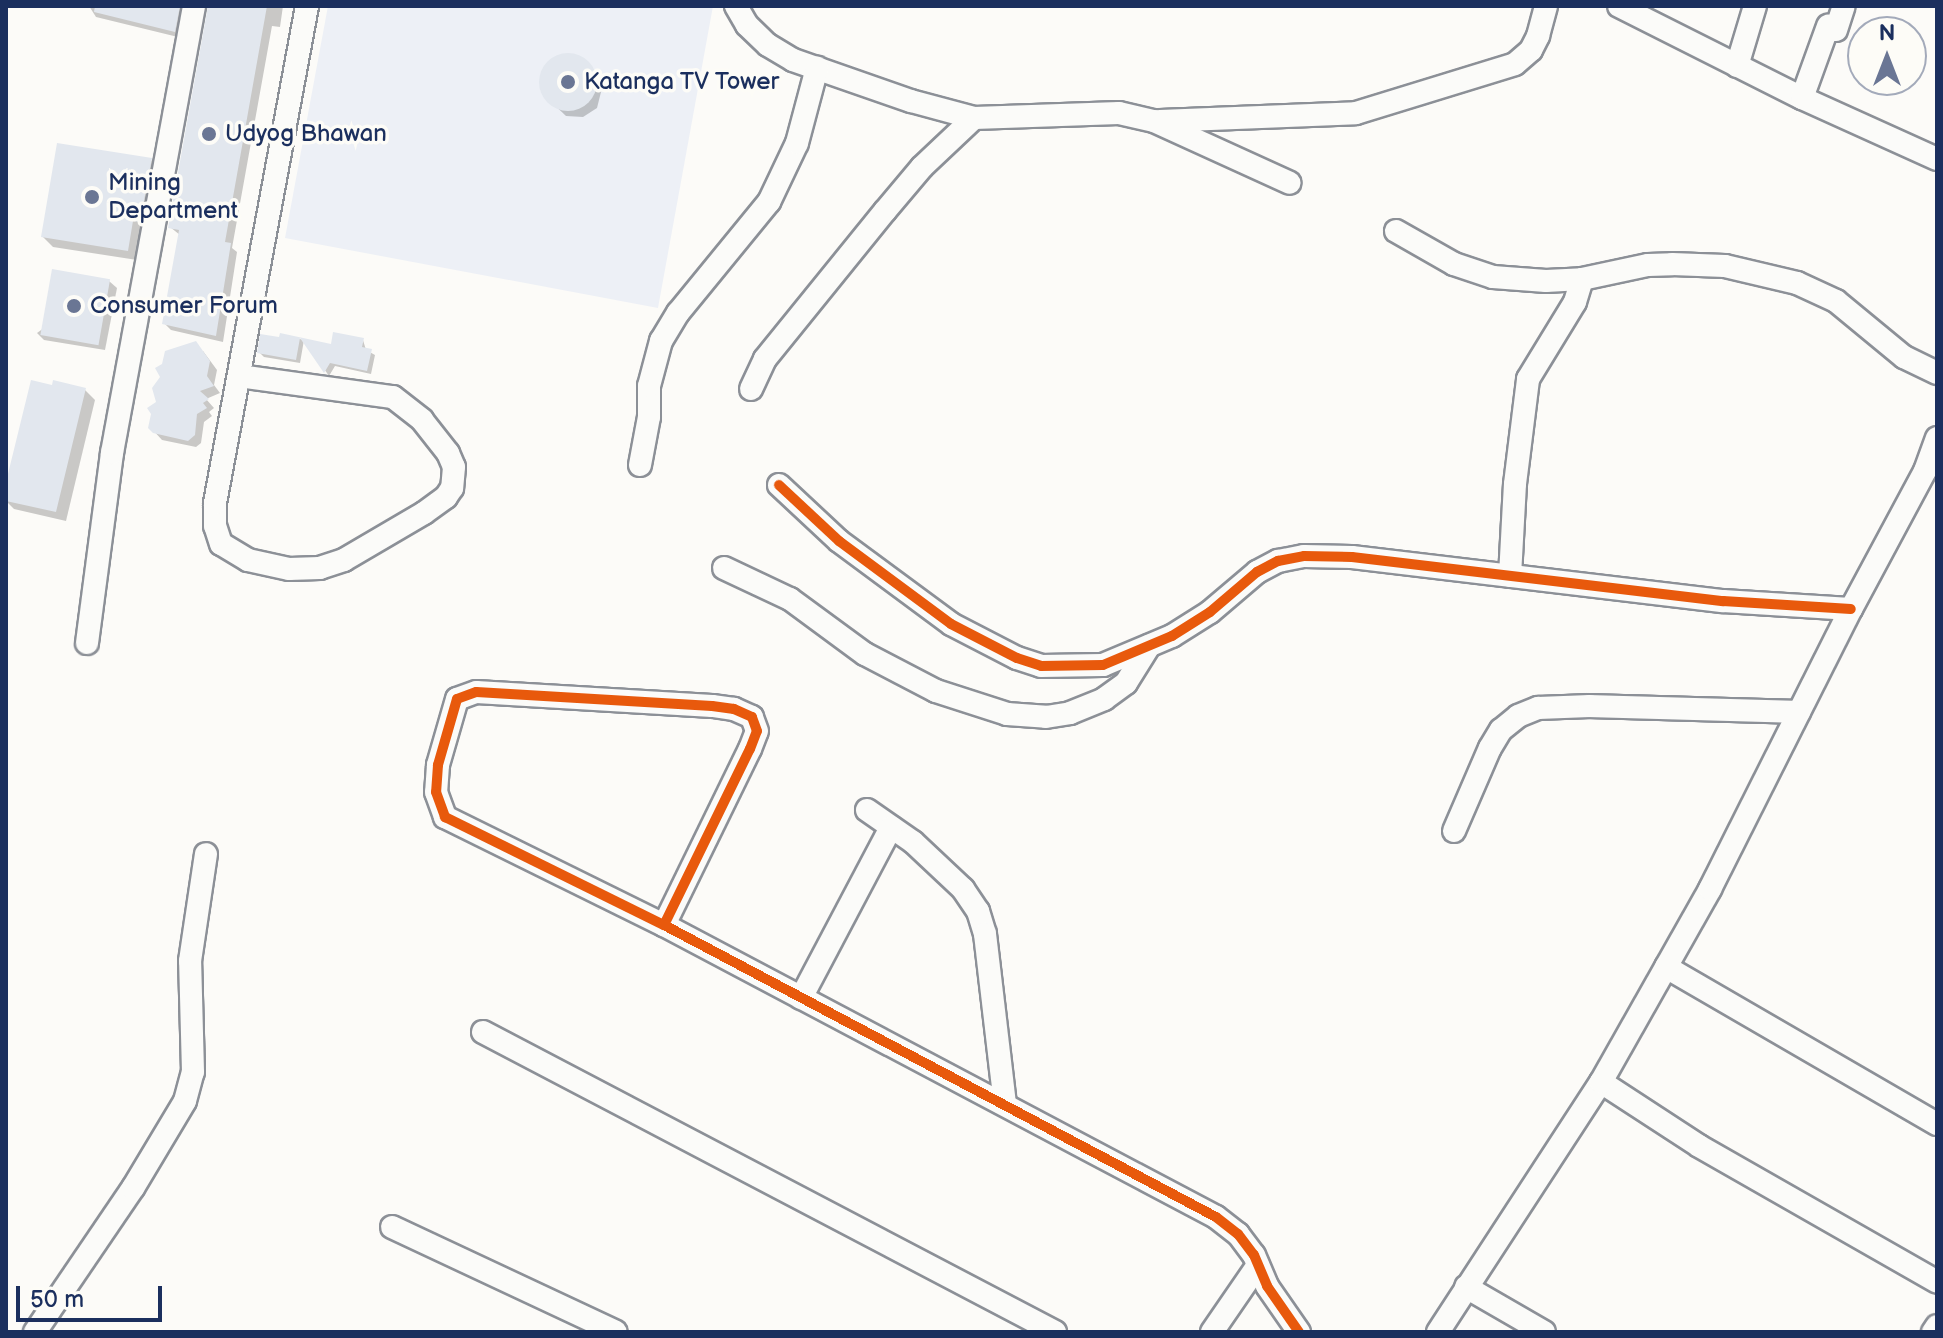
<!DOCTYPE html>
<style>
body{margin:0}
#map{position:relative;width:1943px;height:1338px;overflow:hidden;background:#fcfbf8;font-family:"Balsamiq Sans",sans-serif}
div>[style]{position:absolute}
.built>*{inset:0;background:#edf0f6}
.shadow>*{inset:0;background:#0003}
.building>*{inset:0;background:#e2e7ee;transform-origin:0 0}
.round{border-radius:50%}
.roads{filter:drop-shadow(2px 0 #8c9097) drop-shadow(-2px 0 #8c9097) drop-shadow(0 2px #8c9097) drop-shadow(0 -2px #8c9097)}
.minor>*{height:22px;margin:-11px;padding:0 11px;transform-origin:11px;border-radius:11px;background:#fbfbf9}
.cycleway>*{height:10px;margin:-5px;padding:0 5px;transform-origin:5px;border-radius:5px;background:#e8590c}
.dots>*{width:22px;height:22px;translate:-50% -50%;box-sizing:border-box;border:4px solid #fdfcf7;border-radius:50%}
span{translate:-50% -50%;white-space:nowrap;text-align:center;line-height:1.15;-webkit-text-stroke:7px #fdfcf7;paint-order:stroke}
.poi-label{font-size:24px;color:#1b2f5e}
.left{translate:0 -50%;text-align:left}
.frame{position:absolute;inset:0;border:8px solid #1b2f5e;pointer-events:none}
.north{position:absolute;left:1847px;top:16px;width:80px;height:80px;box-sizing:border-box;background:#fdfcf7;border:2px solid #a3aaba;border-radius:50%;rotate:0deg;font-size:22px;font-weight:700;line-height:32px;text-align:center;color:#1b2f5e}
.north::after{content:'';display:block;margin:auto;width:28px;height:36px;background:#6a7694;clip-path:polygon(50% 0,100% 100%,50% 72%,0 100%)}
.scale{position:absolute;left:16px;top:1286px;width:146px;height:36px;box-sizing:border-box;border:4px solid #1b2f5e;border-top:0;padding-left:10px;font-size:24px;line-height:28px;white-space:nowrap;color:#1b2f5e;-webkit-text-stroke:6px #fdfcf7;paint-order:stroke}
</style>
<div id="map">
<div class="built">
<i style="clip-path:polygon(328px 6px,713px 6px,658px 308px,285px 238px)"></i>
</div>
<div class="shadow">
<i style="clip-path:polygon(89px 6px,190px 6px,182px 38px,96px 17px)"></i>
<i style="clip-path:polygon(209px 6px,283px 6px,280px 27px,272px 26px,232px 248px,237px 252px,223px 342px,171px 330px,164px 323px,180px 235px,170px 227px)"></i>
<i style="clip-path:polygon(562px 56px,578px 57px,603px 84px,597px 108px,583px 117px,566px 116px,545px 96px,542px 89px,543px 72px)"></i>
<i style="clip-path:polygon(151px 160px,161px 170px,137px 260px,53px 247px,43px 237px)"></i>
<i style="clip-path:polygon(109px 281px,117px 288px,105px 350px,44px 340px,37px 333px)"></i>
<i style="clip-path:polygon(281px 335px,333px 346px,363px 340px,366px 350px,375px 355px,371px 374px,335px 366px,329px 376px,304px 340px,300px 363px,264px 357px,259px 352px,280px 340px)"></i>
<i style="clip-path:polygon(203px 351px,217px 370px,214px 385px,220px 393px,206px 399px,214px 408px,209px 412px,212px 416px,204px 422px,201px 443px,196px 447px,162px 440px,151px 428px,158px 403px)"></i>
<i style="clip-path:polygon(85px 390px,95px 400px,66px 521px,14px 509px,6px 501px,6px 491px)"></i>
</div>
<div class="building">
<i style="clip-path:polygon(95px 6px,180px 6px,175px 32px,94px 12px)"></i>
<i style="clip-path:polygon(208px 6px,267px 6px,225px 242px,231px 243px,216px 336px,162px 324px,179px 230px,168px 228px)"></i>
<i class="round" style="left:539px;top:53px;width:58px;height:58px"></i>
<i style="clip-path:polygon(57px 143px,152px 158px,140px 222px,133px 221px,128px 251px,41px 237px)"></i>
<i style="left:52px;top:269px;width:59px;height:67px;rotate:10deg"></i>
<i style="clip-path:polygon(333px 332px,364px 338px,362px 347px,372px 349px,367px 371px,330px 363px,324px 373px,300px 338px,296px 360px,257px 353px,260px 334px,279px 337px,280px 333px,331px 344px)"></i>
<i style="clip-path:polygon(196px 341px,210px 361px,207px 376px,214px 386px,200px 391px,209px 399px,203px 403px,207px 408px,197px 414px,195px 435px,188px 441px,153px 433px,148px 428px,151px 414px,147px 408px,156px 402px,152px 388px,160px 377px,155px 368px,162px 364px,165px 351px)"></i>
<i style="clip-path:polygon(31px 380px,52px 385px,53px 380px,86px 388px,56px 512px,6px 501px,6px 482px)"></i>
</div>
<div class="roads">
<div class="minor">
<i style="left:736px;top:6px;width:22px;rotate:60deg"></i>
<i style="left:747px;top:25px;width:29px;rotate:44deg"></i>
<i style="left:768px;top:45px;width:29px;rotate:31deg"></i>
<i style="left:793px;top:60px;width:125px;rotate:19.2deg"></i>
<i style="left:911px;top:101px;width:65px;rotate:15.1deg"></i>
<i style="left:974px;top:118px;width:145px;rotate:-2deg"></i>
<i style="left:1119px;top:113px;width:36px;rotate:13deg"></i>
<i style="left:1154px;top:121px;width:149px;rotate:24.5deg"></i>
<i style="left:1619px;top:6px;width:205px;rotate:26.7deg"></i>
<i style="left:1802px;top:98px;width:148px;rotate:24.3deg"></i>
<i style="left:1836px;top:30px;width:25px;rotate:-72deg"></i>
<i style="left:1737px;top:66px;width:63px;rotate:-73.3deg"></i>
<i style="left:1802px;top:98px;width:77px;rotate:-70.1deg"></i>
<i style="left:1160px;top:121px;width:196px;rotate:-2.3deg"></i>
<i style="left:1356px;top:113px;width:166px;rotate:-17.1deg"></i>
<i style="left:1515px;top:64px;width:21px;rotate:-41deg"></i>
<i style="left:1531px;top:50px;width:16px;rotate:-63deg"></i>
<i style="left:1538px;top:36px;width:31px;rotate:-75deg"></i>
<i style="left:1396px;top:231px;width:67px;rotate:29.6deg"></i>
<i style="left:1454px;top:264px;width:41px;rotate:18.4deg"></i>
<i style="left:1493px;top:277px;width:53px;rotate:4.3deg"></i>
<i style="left:1546px;top:281px;width:36px;rotate:-3deg"></i>
<i style="left:1582px;top:279px;width:67px;rotate:-12deg"></i>
<i style="left:1648px;top:265px;width:24px;rotate:-2deg"></i>
<i style="left:1672px;top:264px;width:53px;rotate:2.2deg"></i>
<i style="left:1725px;top:266px;width:74px;rotate:13.3deg"></i>
<i style="left:1797px;top:283px;width:43px;rotate:24.8deg"></i>
<i style="left:1836px;top:301px;width:88px;rotate:39.5deg"></i>
<i style="left:1904px;top:357px;width:37px;rotate:26deg"></i>
<i style="left:239px;top:376px;width:155px;rotate:7.8deg"></i>
<i style="left:393px;top:397px;width:37px;rotate:38deg"></i>
<i style="left:422px;top:420px;width:42px;rotate:51.8deg"></i>
<i style="left:448px;top:453px;width:15px;rotate:67deg"></i>
<i style="left:454px;top:467px;width:21px;rotate:95deg"></i>
<i style="left:452px;top:488px;width:11px;rotate:124deg"></i>
<i style="left:446px;top:497px;width:27px;rotate:144deg"></i>
<i style="left:424px;top:513px;width:93px;rotate:149.6deg"></i>
<i style="left:344px;top:560px;width:25px;rotate:162deg"></i>
<i style="left:320px;top:568px;width:31px;rotate:178deg"></i>
<i style="left:289px;top:569px;width:42px;rotate:-167.6deg"></i>
<i style="left:248px;top:560px;width:31px;rotate:-149deg"></i>
<i style="left:221px;top:544px;width:19px;rotate:-108deg"></i>
<i style="left:215px;top:526px;width:23px;rotate:-90deg"></i>
<i style="left:215px;top:503px;width:505px;rotate:-79.51deg"></i>
<i style="left:751px;top:389px;width:33px;rotate:-65deg"></i>
<i style="left:765px;top:359px;width:191px;rotate:-51deg"></i>
<i style="left:885px;top:211px;width:57px;rotate:-49.9deg"></i>
<i style="left:922px;top:167px;width:71px;rotate:-43.3deg"></i>
<i style="left:640px;top:465px;width:49px;rotate:-79.4deg"></i>
<i style="left:649px;top:417px;width:31px;rotate:-90deg"></i>
<i style="left:649px;top:386px;width:47px;rotate:-75.1deg"></i>
<i style="left:661px;top:341px;width:33px;rotate:-59deg"></i>
<i style="left:678px;top:313px;width:144px;rotate:-50.7deg"></i>
<i style="left:769px;top:202px;width:65px;rotate:-64.6deg"></i>
<i style="left:797px;top:143px;width:78px;rotate:-75.1deg"></i>
<i style="left:779px;top:485px;width:82px;rotate:43deg"></i>
<i style="left:839px;top:541px;width:139px;rotate:36.5deg"></i>
<i style="left:951px;top:624px;width:74px;rotate:27.3deg"></i>
<i style="left:1017px;top:658px;width:25px;rotate:18deg"></i>
<i style="left:1041px;top:666px;width:62px;rotate:-0.9deg"></i>
<i style="left:1103px;top:665px;width:75px;rotate:-22.8deg"></i>
<i style="left:1172px;top:636px;width:45px;rotate:-32.3deg"></i>
<i style="left:1210px;top:612px;width:62px;rotate:-40.4deg"></i>
<i style="left:1257px;top:572px;width:24px;rotate:-28deg"></i>
<i style="left:1278px;top:561px;width:26px;rotate:-11deg"></i>
<i style="left:1304px;top:556px;width:48px;rotate:1.2deg"></i>
<i style="left:1352px;top:557px;width:374px;rotate:6.8deg"></i>
<i style="left:1723px;top:601px;width:128px;rotate:3.6deg"></i>
<i style="left:724px;top:568px;width:73px;rotate:25.2deg"></i>
<i style="left:790px;top:599px;width:93px;rotate:36.3deg"></i>
<i style="left:865px;top:654px;width:80px;rotate:27.5deg"></i>
<i style="left:936px;top:691px;width:75px;rotate:17.9deg"></i>
<i style="left:1007px;top:714px;width:39px;rotate:4deg"></i>
<i style="left:1046px;top:717px;width:24px;rotate:-9deg"></i>
<i style="left:1070px;top:713px;width:37px;rotate:-22deg"></i>
<i style="left:1104px;top:699px;width:27px;rotate:-36deg"></i>
<i style="left:1126px;top:683px;width:44px;rotate:-58.1deg"></i>
<i style="left:1510px;top:576px;width:92px;rotate:-86.9deg"></i>
<i style="left:1515px;top:484px;width:106px;rotate:-82.9deg"></i>
<i style="left:1528px;top:379px;width:90px;rotate:-58.6deg"></i>
<i style="left:1575px;top:302px;width:24px;rotate:-73deg"></i>
<i style="left:87px;top:643px;width:192px;rotate:-82.5deg"></i>
<i style="left:112px;top:453px;width:454px;rotate:-79.6deg"></i>
<i style="left:867px;top:810px;width:56px;rotate:34.8deg"></i>
<i style="left:913px;top:842px;width:69px;rotate:43.2deg"></i>
<i style="left:963px;top:889px;width:27px;rotate:56deg"></i>
<i style="left:978px;top:911px;width:24px;rotate:73deg"></i>
<i style="left:985px;top:934px;width:171px;rotate:83.3deg"></i>
<i style="left:1454px;top:831px;width:90px;rotate:-66.6deg"></i>
<i style="left:1490px;top:748px;width:21px;rotate:-59deg"></i>
<i style="left:1501px;top:730px;width:22px;rotate:-39deg"></i>
<i style="left:1518px;top:716px;width:22px;rotate:-22deg"></i>
<i style="left:1538px;top:708px;width:52px;rotate:-2.2deg"></i>
<i style="left:1590px;top:706px;width:209px;rotate:1.6deg"></i>
<i style="left:664px;top:925px;width:196px;rotate:-64deg"></i>
<i style="left:750px;top:749px;width:19px;rotate:-69deg"></i>
<i style="left:757px;top:731px;width:15px;rotate:-110deg"></i>
<i style="left:752px;top:717px;width:20px;rotate:-156deg"></i>
<i style="left:734px;top:709px;width:22px;rotate:-172deg"></i>
<i style="left:712px;top:706px;width:236px;rotate:-176.6deg"></i>
<i style="left:476px;top:692px;width:20px;rotate:160deg"></i>
<i style="left:457px;top:699px;width:69px;rotate:106.1deg"></i>
<i style="left:438px;top:765px;width:27px;rotate:94deg"></i>
<i style="left:436px;top:792px;width:27px;rotate:70deg"></i>
<i style="left:445px;top:817px;width:244px;rotate:26.3deg"></i>
<i style="left:664px;top:925px;width:624px;rotate:27.88deg"></i>
<i style="left:1216px;top:1217px;width:28px;rotate:38deg"></i>
<i style="left:1238px;top:1234px;width:26px;rotate:53deg"></i>
<i style="left:1254px;top:1255px;width:34px;rotate:67deg"></i>
<i style="left:1267px;top:1286px;width:56px;rotate:55.2deg"></i>
<i style="left:1666px;top:967px;width:313px;rotate:30.1deg"></i>
<i style="left:801px;top:998px;width:193px;rotate:-62.2deg"></i>
<i style="left:483px;top:1032px;width:646px;rotate:27.68deg"></i>
<i style="left:1601px;top:1082px;width:117px;rotate:33.1deg"></i>
<i style="left:1699px;top:1146px;width:274px;rotate:29.7deg"></i>
<i style="left:392px;top:1227px;width:247px;rotate:25.1deg"></i>
<i style="left:1466px;top:1287px;width:90px;rotate:30deg"></i>
<i style="left:35px;top:1332px;width:174px;rotate:-55.8deg"></i>
<i style="left:133px;top:1188px;width:101px;rotate:-59.1deg"></i>
<i style="left:185px;top:1101px;width:30px;rotate:-75deg"></i>
<i style="left:193px;top:1072px;width:111px;rotate:-91.5deg"></i>
<i style="left:190px;top:961px;width:108px;rotate:-81.5deg"></i>
<i style="left:1212px;top:1332px;width:81px;rotate:-55.5deg"></i>
<i style="left:1438px;top:1332px;width:298px;rotate:-56.9deg"></i>
<i style="left:1601px;top:1082px;width:222px;rotate:-60.5deg"></i>
<i style="left:1710px;top:889px;width:313px;rotate:-63.3deg"></i>
<i style="left:1851px;top:609px;width:157px;rotate:-61.8deg"></i>
<i style="left:1925px;top:471px;width:35px;rotate:-70deg"></i>
<i style="left:1933px;top:1332px;width:7px;rotate:-56deg"></i>
</div>
</div>
<div class="cycleway">
<i style="left:779px;top:485px;width:82px;rotate:43deg"></i>
<i style="left:839px;top:541px;width:139px;rotate:36.5deg"></i>
<i style="left:951px;top:624px;width:74px;rotate:27.3deg"></i>
<i style="left:1017px;top:658px;width:25px;rotate:18deg"></i>
<i style="left:1041px;top:666px;width:62px;rotate:-0.9deg"></i>
<i style="left:1103px;top:665px;width:75px;rotate:-22.8deg"></i>
<i style="left:1172px;top:636px;width:45px;rotate:-32.3deg"></i>
<i style="left:1210px;top:612px;width:62px;rotate:-40.4deg"></i>
<i style="left:1257px;top:572px;width:24px;rotate:-28deg"></i>
<i style="left:1278px;top:561px;width:26px;rotate:-11deg"></i>
<i style="left:1304px;top:556px;width:48px;rotate:1.2deg"></i>
<i style="left:1352px;top:557px;width:374px;rotate:6.8deg"></i>
<i style="left:1723px;top:601px;width:128px;rotate:3.6deg"></i>
<i style="left:664px;top:925px;width:196px;rotate:-64deg"></i>
<i style="left:750px;top:749px;width:19px;rotate:-69deg"></i>
<i style="left:757px;top:731px;width:15px;rotate:-110deg"></i>
<i style="left:752px;top:717px;width:20px;rotate:-156deg"></i>
<i style="left:734px;top:709px;width:22px;rotate:-172deg"></i>
<i style="left:712px;top:706px;width:236px;rotate:-176.6deg"></i>
<i style="left:476px;top:692px;width:20px;rotate:160deg"></i>
<i style="left:457px;top:699px;width:69px;rotate:106.1deg"></i>
<i style="left:438px;top:765px;width:27px;rotate:94deg"></i>
<i style="left:436px;top:792px;width:27px;rotate:70deg"></i>
<i style="left:445px;top:817px;width:244px;rotate:26.3deg"></i>
<i style="left:664px;top:925px;width:624px;rotate:27.88deg"></i>
<i style="left:1216px;top:1217px;width:28px;rotate:38deg"></i>
<i style="left:1238px;top:1234px;width:26px;rotate:53deg"></i>
<i style="left:1254px;top:1255px;width:34px;rotate:67deg"></i>
<i style="left:1267px;top:1286px;width:56px;rotate:55.2deg"></i>
</div>
<div class="dots">
<i style="left:568px;top:82px;background:#6a7694"></i>
<i style="left:209px;top:134px;background:#6a7694"></i>
<i style="left:92px;top:197px;background:#6a7694"></i>
<i style="left:74px;top:306px;background:#6a7694"></i>
</div>
<div class="poi-label">
<span class="left" style="left:584px;top:82px">Katanga TV Tower</span>
<span class="left" style="left:225px;top:134px">Udyog Bhawan</span>
<span class="left" style="left:108px;top:197px">Mining<br>Department</span>
<span class="left" style="left:90px;top:306px">Consumer Forum</span>
</div>
<div class="frame"></div>
<div class="north">N</div>
<div class="scale">50 m</div>
</div>
